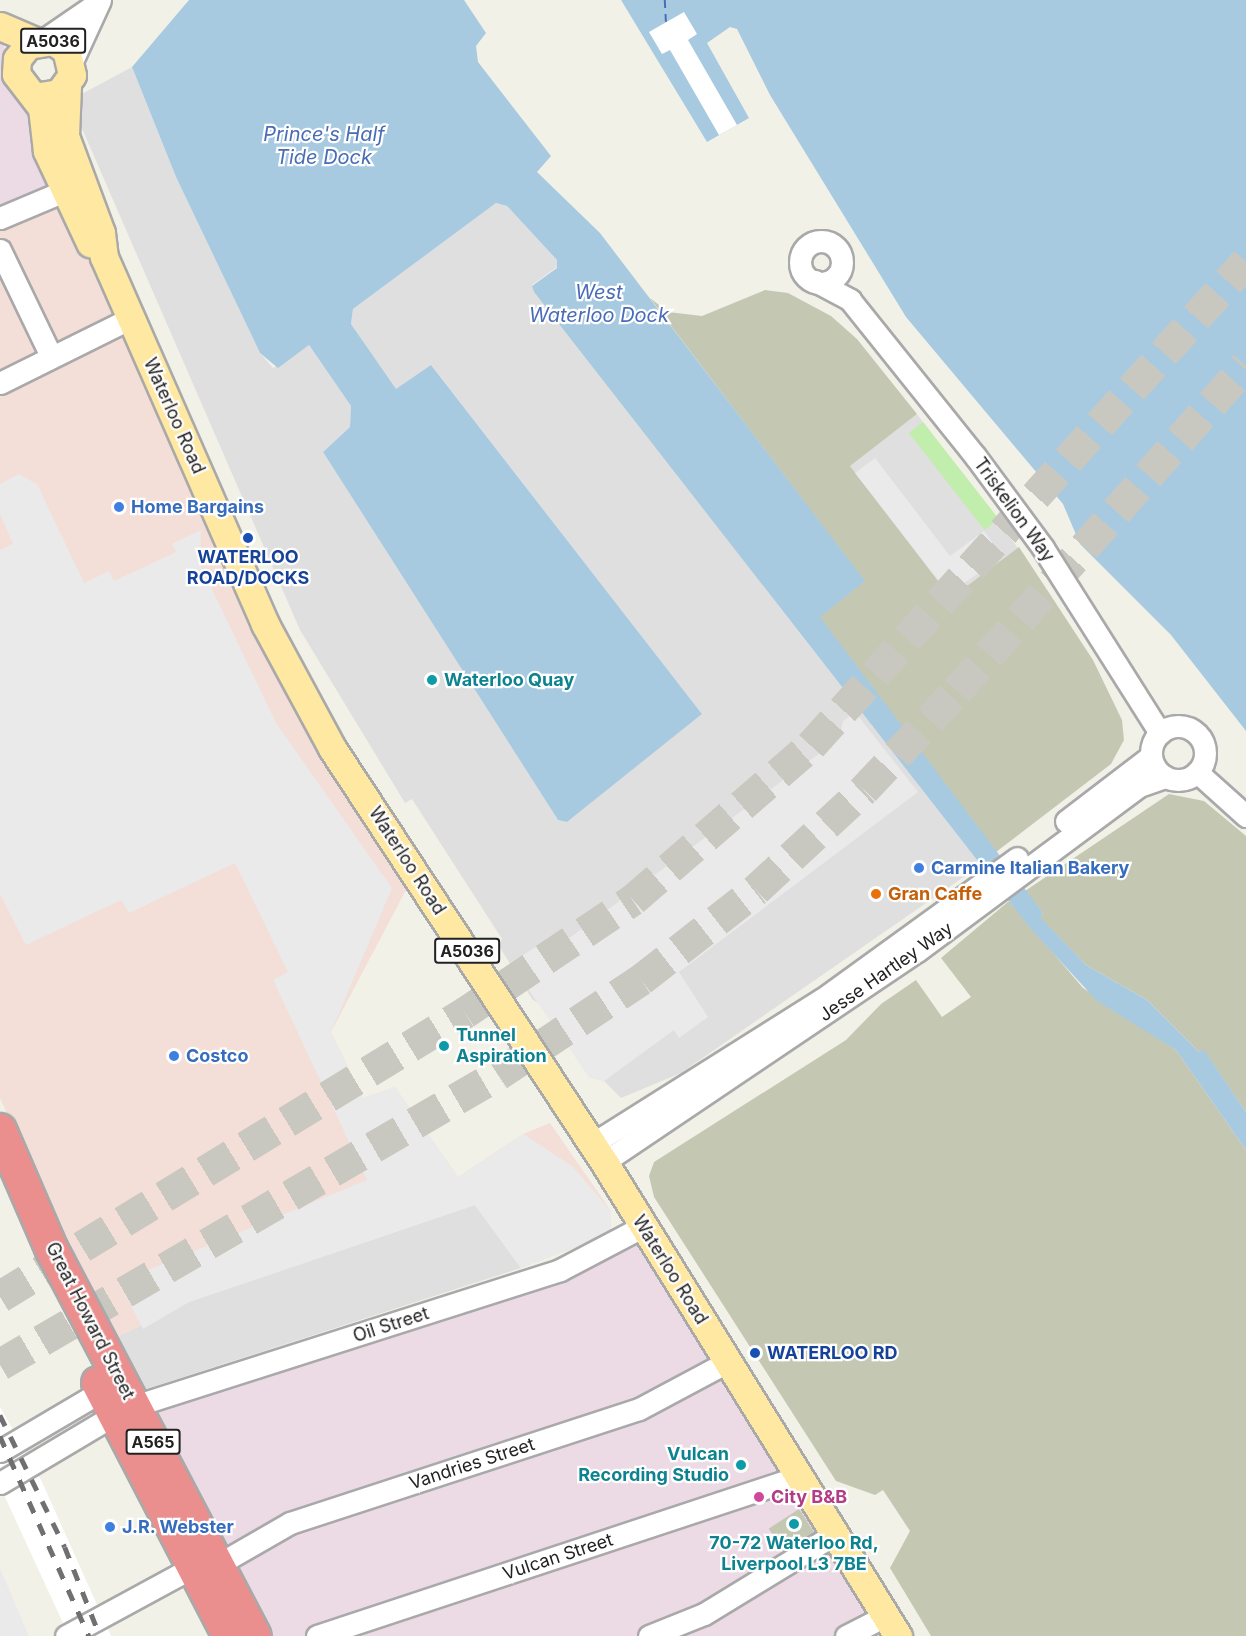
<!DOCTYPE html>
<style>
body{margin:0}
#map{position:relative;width:1246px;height:1636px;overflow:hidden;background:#f2f1e8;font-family:Inter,sans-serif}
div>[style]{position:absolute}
.residential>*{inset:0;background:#e0dfdf;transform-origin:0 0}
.commercial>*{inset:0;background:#f3ded8}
.industrial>*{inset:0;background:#ecdae5}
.construction>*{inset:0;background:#c4c8b3;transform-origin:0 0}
.grass>*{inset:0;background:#c1edad;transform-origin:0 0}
.parking>*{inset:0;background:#eaeaea}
.water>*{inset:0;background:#a8cae1}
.pier>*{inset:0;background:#fff}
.ferry>*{height:1.5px;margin-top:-0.75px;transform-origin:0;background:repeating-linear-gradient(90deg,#496cb7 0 8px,transparent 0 14px)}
.highway-tunnel>*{height:32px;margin-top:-16px;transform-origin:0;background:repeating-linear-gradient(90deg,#c8c8c0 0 32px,transparent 0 48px)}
.roads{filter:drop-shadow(2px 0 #a9a9a9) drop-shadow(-2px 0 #a9a9a9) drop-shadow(0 2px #a9a9a9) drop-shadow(0 -2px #a9a9a9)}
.minor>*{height:21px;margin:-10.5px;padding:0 10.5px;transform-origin:10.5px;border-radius:10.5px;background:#fff}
.minor>.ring{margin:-10.5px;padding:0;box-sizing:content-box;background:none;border:21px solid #fff;border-radius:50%}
.major>*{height:27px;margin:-13.5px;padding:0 13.5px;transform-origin:13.5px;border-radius:13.5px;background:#ffe8a1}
.highway>*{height:32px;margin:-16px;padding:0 16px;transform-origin:16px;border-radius:16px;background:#eb8e8e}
.rail>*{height:4.5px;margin-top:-2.25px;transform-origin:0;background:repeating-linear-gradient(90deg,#707070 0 12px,transparent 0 24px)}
.dots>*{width:16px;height:16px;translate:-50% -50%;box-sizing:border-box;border:3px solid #fff;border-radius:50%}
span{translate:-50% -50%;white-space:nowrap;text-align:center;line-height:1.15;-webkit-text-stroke:4.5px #fff;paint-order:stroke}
.shield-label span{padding:2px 4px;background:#fff;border:2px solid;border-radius:4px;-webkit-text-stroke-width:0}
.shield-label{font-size:16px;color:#222;font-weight:700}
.street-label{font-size:18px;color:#222}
.shop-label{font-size:18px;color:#366cbe;font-weight:700}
.left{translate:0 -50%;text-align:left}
.transit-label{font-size:18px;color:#164399;font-weight:700}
.culture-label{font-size:18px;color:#0d838f;font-weight:700}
.right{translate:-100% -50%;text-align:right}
.food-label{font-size:18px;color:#c56008;font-weight:700}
.hotel-label{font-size:18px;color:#b23c85;font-weight:700}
.water-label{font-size:20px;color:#496cb7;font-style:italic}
</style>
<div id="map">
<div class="residential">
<i style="clip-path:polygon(132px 67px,176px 177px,260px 353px,273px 368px,309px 345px,351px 406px,350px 427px,323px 452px,558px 820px,567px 822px,702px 714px,432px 366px,396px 390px,351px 324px,353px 309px,496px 203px,507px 206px,557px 260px,557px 267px,532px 285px,534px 292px,981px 865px,681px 1073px,621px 1098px,604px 1081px,589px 1077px,545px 1008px,532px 999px,499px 946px,502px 939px,412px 799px,405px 803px,300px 630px,80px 124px,78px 96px)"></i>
<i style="left:917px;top:414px;width:168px;height:85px;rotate:53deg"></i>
<i style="clip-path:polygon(475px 1205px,521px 1268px,146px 1389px,117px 1337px,189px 1302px)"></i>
</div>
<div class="commercial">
<i style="clip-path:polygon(0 38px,236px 558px,415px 873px,331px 1032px,363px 1098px,395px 1087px,458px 1177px,523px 1134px,550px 1123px,611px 1211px,610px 1234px,521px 1268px,475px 1205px,189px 1302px,117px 1337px,86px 1289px,0 1098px)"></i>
</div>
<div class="industrial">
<i style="clip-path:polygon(0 38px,62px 192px,0 218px)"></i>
<i style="clip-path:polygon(642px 1227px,898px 1636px,256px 1636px,134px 1407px,509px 1288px)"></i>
</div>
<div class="construction">
<i style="clip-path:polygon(765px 290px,788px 293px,831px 316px,857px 339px,917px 414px,850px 466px,951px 598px,1019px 547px,1093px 660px,1122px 720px,1124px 740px,1111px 764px,996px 852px,819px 617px,864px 581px,650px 298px,668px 312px,702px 316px)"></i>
<i style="clip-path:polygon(1169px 794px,1204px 801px,1246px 836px,1246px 1112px,1204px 1051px,1199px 1052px,1147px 1000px,1086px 965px,1039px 917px,1043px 913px,1025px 891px)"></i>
<i style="clip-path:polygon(1009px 901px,1083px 988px,1176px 1050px,1246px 1150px,1246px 1636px,931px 1636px,890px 1568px,910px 1531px,883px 1490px,875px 1495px,836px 1481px,654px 1197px,649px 1176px,654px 1162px,846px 1040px,881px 1004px,916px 980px,942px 1017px,971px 997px,941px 958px)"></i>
<i style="left:799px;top:1509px;width:31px;height:36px;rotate:57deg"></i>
</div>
<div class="grass">
<i style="left:923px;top:422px;width:123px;height:18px;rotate:52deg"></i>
</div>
<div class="parking">
<i style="clip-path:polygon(875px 458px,950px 556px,984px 531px,1002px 556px,949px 594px,855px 473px)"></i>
<i style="clip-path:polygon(19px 474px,37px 484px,84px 583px,109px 571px,114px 581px,176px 552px,172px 544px,201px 530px,200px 564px,276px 723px,392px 888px,331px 1032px,363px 1098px,395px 1087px,458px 1177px,523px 1134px,572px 1166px,611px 1211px,610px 1234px,521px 1268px,475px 1205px,189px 1302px,143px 1329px,119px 1282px,367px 1180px,273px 980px,288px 972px,235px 863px,129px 913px,121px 900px,26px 945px,0 894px,0 550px,13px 544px,0 514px,0 484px)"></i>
<i style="clip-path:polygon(855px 712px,918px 792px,679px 972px,708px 1017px,679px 1038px,674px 1030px,604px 1081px,589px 1077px,510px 963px,539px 945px,545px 956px,839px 739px,843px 721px)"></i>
<i style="clip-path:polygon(0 1568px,29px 1636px,0 1636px)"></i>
</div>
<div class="water">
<i style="clip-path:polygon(189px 0,464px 0,486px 33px,476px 46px,478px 62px,551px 156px,537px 172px,600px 233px,865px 581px,820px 617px,1043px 913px,1040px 917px,1086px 965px,1147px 1000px,1199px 1052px,1204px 1050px,1246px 1112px,1246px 1150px,1176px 1050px,1097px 1001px,1030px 928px,534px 292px,532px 286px,557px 268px,557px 260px,507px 206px,496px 203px,353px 309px,351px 324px,396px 389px,431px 365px,702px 714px,567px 822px,558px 820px,323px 452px,350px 427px,351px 406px,309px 345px,278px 368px,260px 353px,176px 177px,132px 67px)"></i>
<i style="clip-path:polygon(621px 0,1246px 0,1246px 731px,1171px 635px,1080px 544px,1063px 504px,906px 317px,770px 95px,737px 29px,730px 27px,707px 43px,749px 118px,707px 142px)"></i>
</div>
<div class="pier">
<i style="clip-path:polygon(684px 12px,697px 34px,688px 40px,737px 125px,719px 135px,670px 50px,662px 54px,649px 32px)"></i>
<i style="clip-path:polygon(0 1407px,42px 1482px,111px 1636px,69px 1636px,0 1486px)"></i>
</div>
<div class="ferry">
<i style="left:665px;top:0;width:22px;rotate:87deg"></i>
</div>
<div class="highway-tunnel">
<i style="left:0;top:1297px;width:545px;rotate:-31.41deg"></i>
<i style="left:465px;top:1013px;width:202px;rotate:-33.9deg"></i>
<i style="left:633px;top:900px;width:235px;rotate:-40.9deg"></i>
<i style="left:811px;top:746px;width:651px;rotate:-48.05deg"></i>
<i style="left:0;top:1365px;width:576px;rotate:-30.21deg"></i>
<i style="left:498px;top:1075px;width:172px;rotate:-33.6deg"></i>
<i style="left:641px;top:980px;width:146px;rotate:-38deg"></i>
<i style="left:756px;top:890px;width:147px;rotate:-42.8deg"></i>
<i style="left:864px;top:790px;width:136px;rotate:-46.8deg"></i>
<i style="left:957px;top:691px;width:435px;rotate:-48.4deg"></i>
</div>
<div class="roads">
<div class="minor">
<i style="left:45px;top:39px;width:65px;rotate:-34.4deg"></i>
<i style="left:72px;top:61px;width:67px;rotate:-65.3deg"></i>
<i style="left:0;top:218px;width:67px;rotate:-22.8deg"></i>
<i class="ring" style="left:800px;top:241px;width:21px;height:21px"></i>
<i style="left:0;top:250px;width:118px;rotate:64.3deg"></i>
<i style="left:815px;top:281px;width:40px;rotate:28deg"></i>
<i style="left:850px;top:300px;width:200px;rotate:51.3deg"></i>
<i style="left:975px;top:456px;width:114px;rotate:53.5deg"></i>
<i style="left:1043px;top:548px;width:219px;rotate:57.7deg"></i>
<i style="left:0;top:383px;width:146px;rotate:-26.4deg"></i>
<i class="ring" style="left:1151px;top:726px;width:33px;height:33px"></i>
<i style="left:1197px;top:772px;width:66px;rotate:41.9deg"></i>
<i style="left:1066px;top:821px;width:107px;rotate:-37.4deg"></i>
<i style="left:592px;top:1144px;width:271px;rotate:-32.2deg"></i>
<i style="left:821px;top:1000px;width:242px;rotate:-35.9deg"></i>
<i style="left:604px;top:1162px;width:377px;rotate:-34deg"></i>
<i style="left:917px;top:951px;width:277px;rotate:-36.6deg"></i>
<i style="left:1139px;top:786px;width:28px;rotate:-19deg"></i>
<i style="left:134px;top:1406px;width:447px;rotate:-17.7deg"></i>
<i style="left:560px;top:1270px;width:93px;rotate:-27.7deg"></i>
<i style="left:0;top:1451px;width:118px;rotate:-30.5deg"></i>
<i style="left:0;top:1483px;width:133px;rotate:-30.8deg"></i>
<i style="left:217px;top:1565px;width:84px;rotate:-29.9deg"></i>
<i style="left:290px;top:1523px;width:367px;rotate:-18.1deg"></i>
<i style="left:639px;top:1409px;width:100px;rotate:-28.1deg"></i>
<i style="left:66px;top:1636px;width:142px;rotate:-28.5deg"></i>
<i style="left:317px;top:1636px;width:507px;rotate:-18.29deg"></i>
<i style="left:649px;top:1636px;width:59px;rotate:-21.8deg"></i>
<i style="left:704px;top:1614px;width:153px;rotate:-31.4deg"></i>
<i style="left:846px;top:1636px;width:46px;rotate:-27.1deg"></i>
</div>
<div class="major">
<i style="left:0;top:26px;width:38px;rotate:23deg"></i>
<i style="left:67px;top:86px;width:50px;rotate:92.3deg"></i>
<i style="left:65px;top:136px;width:103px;rotate:69.6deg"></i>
<i style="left:101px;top:233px;width:24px;rotate:83deg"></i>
<i style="left:104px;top:257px;width:401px;rotate:66.3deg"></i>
<i style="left:265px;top:624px;width:141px;rotate:61.6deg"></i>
<i style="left:332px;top:748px;width:495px;rotate:56.7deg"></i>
<i style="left:604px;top:1162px;width:558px;rotate:58.19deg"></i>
<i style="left:34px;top:97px;width:25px;rotate:-9deg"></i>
<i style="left:59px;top:93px;width:22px;rotate:-54deg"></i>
<i style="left:72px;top:75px;width:26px;rotate:-103deg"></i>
<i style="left:66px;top:50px;width:16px;rotate:-145deg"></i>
<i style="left:53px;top:41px;width:25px;rotate:171deg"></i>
<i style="left:28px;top:45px;width:18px;rotate:128deg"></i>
<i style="left:17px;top:59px;width:15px;rotate:94deg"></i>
<i style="left:16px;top:74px;width:43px;rotate:52.6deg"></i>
<i style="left:42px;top:108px;width:43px;rotate:83.4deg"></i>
<i style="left:47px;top:151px;width:102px;rotate:64.9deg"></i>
</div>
<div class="highway">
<i style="left:0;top:1130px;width:129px;rotate:66.6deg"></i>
<i style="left:51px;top:1248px;width:438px;rotate:62.3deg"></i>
<i style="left:98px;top:1383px;width:285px;rotate:62.6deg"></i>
</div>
</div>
<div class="rail">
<i style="left:0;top:1415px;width:147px;rotate:63.8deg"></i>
<i style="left:65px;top:1547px;width:96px;rotate:68.5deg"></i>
<i style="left:0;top:1436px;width:219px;rotate:66deg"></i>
</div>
<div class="dots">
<i style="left:119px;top:507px;background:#3f7fe0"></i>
<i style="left:248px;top:538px;background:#1a4fb4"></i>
<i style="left:432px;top:680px;background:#0f9aa8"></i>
<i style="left:919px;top:868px;background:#3f7fe0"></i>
<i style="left:876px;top:894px;background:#e8710a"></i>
<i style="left:444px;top:1046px;background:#0f9aa8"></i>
<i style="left:174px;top:1056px;background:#3f7fe0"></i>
<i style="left:755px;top:1353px;background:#1a4fb4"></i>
<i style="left:741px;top:1465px;background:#0f9aa8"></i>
<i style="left:759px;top:1497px;background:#d1479c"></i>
<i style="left:794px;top:1524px;background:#0f9aa8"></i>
<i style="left:110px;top:1527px;background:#3f7fe0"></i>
</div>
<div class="shield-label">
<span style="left:53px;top:41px">A5036</span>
<span style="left:467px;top:951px">A5036</span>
<span style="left:153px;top:1442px">A565</span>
</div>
<div class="street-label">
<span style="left:174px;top:416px;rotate:66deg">Waterloo Road</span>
<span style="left:1014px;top:510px;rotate:54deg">Triskelion Way</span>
<span style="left:407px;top:861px;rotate:57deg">Waterloo Road</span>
<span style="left:886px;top:972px;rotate:-35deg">Jesse Hartley Way</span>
<span style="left:670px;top:1270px;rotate:58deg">Waterloo Road</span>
<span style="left:90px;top:1321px;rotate:63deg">Great Howard Street</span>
<span style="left:391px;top:1325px;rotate:-18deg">Oil Street</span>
<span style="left:472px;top:1464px;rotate:-18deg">Vandries Street</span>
<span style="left:558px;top:1557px;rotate:-18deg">Vulcan Street</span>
</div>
<div class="shop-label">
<span class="left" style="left:131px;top:507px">Home Bargains</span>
<span class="left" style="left:931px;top:868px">Carmine Italian Bakery</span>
<span class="left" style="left:186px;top:1056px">Costco</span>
<span class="left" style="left:122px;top:1527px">J.R. Webster</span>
</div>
<div class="transit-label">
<span style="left:248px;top:568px">WATERLOO<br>ROAD/DOCKS</span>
<span class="left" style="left:767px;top:1353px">WATERLOO RD</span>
</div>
<div class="culture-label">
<span class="left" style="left:444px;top:680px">Waterloo Quay</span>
<span class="left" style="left:456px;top:1046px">Tunnel<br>Aspiration</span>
<span class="right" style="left:729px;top:1465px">Vulcan<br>Recording Studio</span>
<span style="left:794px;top:1554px">70-72 Waterloo Rd,<br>Liverpool L3 7BE</span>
</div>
<div class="food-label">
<span class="left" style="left:888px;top:894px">Gran Caffe</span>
</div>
<div class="hotel-label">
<span class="left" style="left:771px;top:1497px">City B&amp;B</span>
</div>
<div class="water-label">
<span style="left:324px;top:146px">Prince's Half<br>Tide Dock</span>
<span style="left:599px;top:304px">West<br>Waterloo Dock</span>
</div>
</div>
